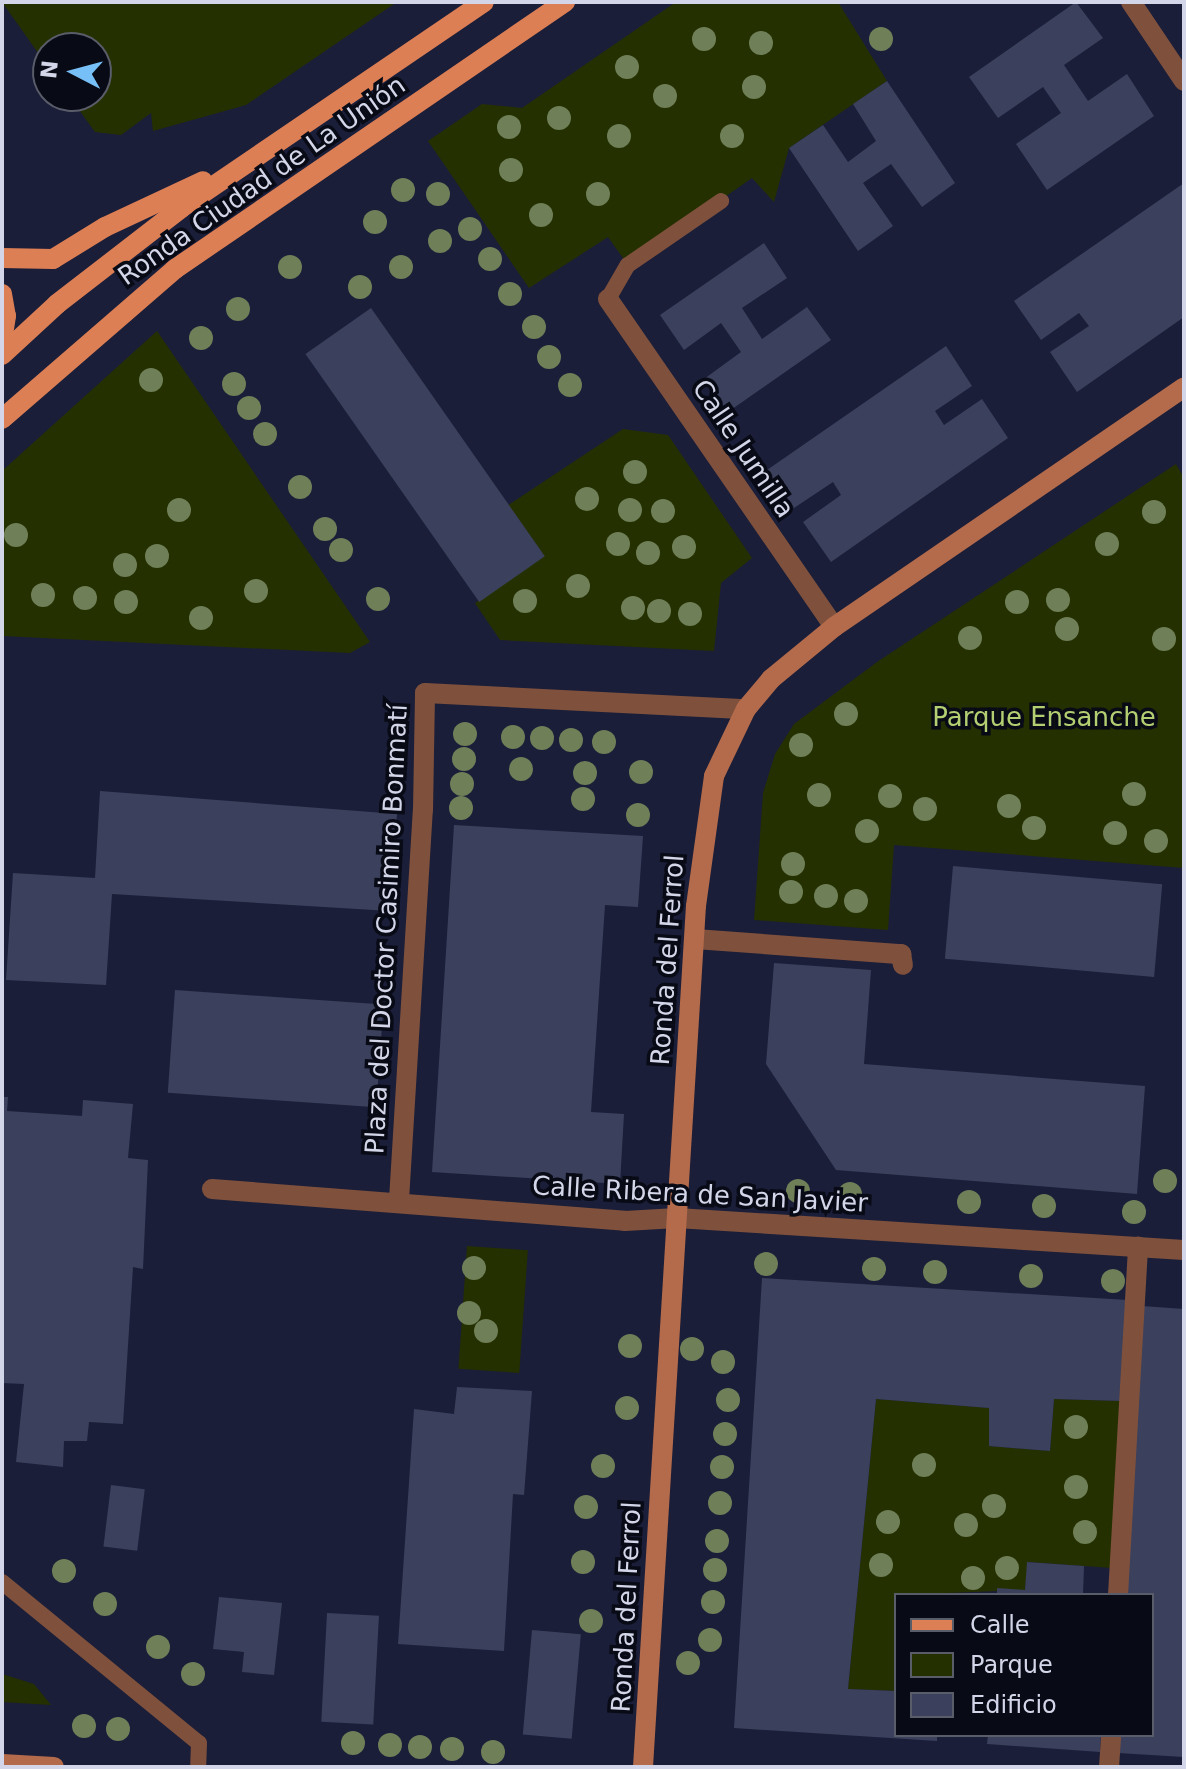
<!DOCTYPE html>
<meta charset="utf-8">
<style>
body{margin:0}
#map{position:relative;width:1186px;height:1769px;overflow:hidden;background:#1b1e38;font-family:"DejaVu Sans",sans-serif}
div>[style]{position:absolute}
.green>*{inset:0;background:#253000;transform-origin:0 0}
.building>*{inset:0;background:#3b405c;transform-origin:0 0}
.lane>*{height:16px;margin:-8px;padding:0 8px;transform-origin:8px;border-radius:8px;background:#7f513d}
.street>*{height:20px;margin:-10px;padding:0 10px;transform-origin:10px;border-radius:10px;background:#7f513d}
.secondary>*{height:20px;margin:-10px;padding:0 10px;transform-origin:10px;border-radius:10px;background:#b46b4b}
.primary>*{height:20px;margin:-10px;padding:0 10px;transform-origin:10px;border-radius:10px;background:#dd7f55}
.trees>*{width:24px;height:24px;margin:-12px;border-radius:50%;background:#6f7f58}
span{translate:-50% -50%;white-space:nowrap;text-align:center;line-height:1.15;-webkit-text-stroke:7px #080a15;paint-order:stroke}
.street-label{font-size:26px;color:#d3d6e8}
.park-label{font-size:26px;color:#b3cf72}
.frame{position:absolute;inset:0;border:4px solid #d3d6e8;pointer-events:none}
.legend{position:absolute;left:894px;top:1593px;width:260px;height:144px;box-sizing:border-box;background:#080a15;border:2px solid #595c69;margin:0;padding:10px 14px;list-style:none;font-size:24px;color:#d3d6e8}
.legend li{display:flex;align-items:center;gap:16px;height:40px}
.legend b{width:40px;border:2px solid #595c69}
.north{position:absolute;left:32px;top:32px;width:80px;height:80px;box-sizing:border-box;background:#080a15;border:2px solid #595c69;border-radius:50%;rotate:276deg;font-size:22px;font-weight:700;line-height:32px;text-align:center;color:#d3d6e8}
.north::after{content:'';display:block;margin:auto;width:28px;height:36px;background:#76c0f7;clip-path:polygon(50% 0,100% 100%,50% 72%,0 100%)}
</style>
<div id="map">
<div class="green">
<i style="clip-path:polygon(2px 2px,397px 2px,246px 105px,153px 131px,151px 113px,121px 135px,95px 132px,69px 96px,96px 96px,96px 48px,48px 48px,48px 67px)"></i>
<i style="clip-path:polygon(676px 2px,838px 2px,887px 81px,789px 148px,774px 202px,752px 178px,628px 265px,608px 237px,529px 288px,428px 141px,482px 104px,522px 108px)"></i>
<i style="clip-path:polygon(157px 331px,370px 642px,350px 653px,3px 636px,2px 648px,2px 471px)"></i>
<i style="clip-path:polygon(623px 429px,668px 435px,752px 558px,721px 583px,714px 651px,500px 640px,475px 603px,542px 557px,507px 506px)"></i>
<i style="clip-path:polygon(1176px 464px,1184px 478px,1184px 868px,894px 845px,888px 930px,754px 920px,763px 793px,775px 754px,794px 724px,877px 662px)"></i>
<i style="left:467px;top:1246px;width:61px;height:123px;rotate:4deg"></i>
<i style="clip-path:polygon(876px 1399px,989px 1408px,989px 1446px,1050px 1451px,1054px 1399px,1122px 1401px,1112px 1568px,1028px 1562px,1025px 1590px,896px 1595px,896px 1691px,848px 1689px)"></i>
<i style="clip-path:polygon(2px 1674px,34px 1684px,51px 1705px,2px 1702px)"></i>
</div>
<div class="building">
<i style="clip-path:polygon(1076px 2px,1103px 38px,1064px 65px,1088px 101px,1127px 74px,1154px 116px,1047px 190px,1016px 144px,1061px 113px,1043px 87px,998px 118px,969px 77px)"></i>
<i style="clip-path:polygon(887px 81px,955px 183px,922px 207px,891px 164px,863px 183px,893px 226px,858px 251px,789px 148px,823px 125px,848px 162px,876px 141px,853px 104px)"></i>
<i style="clip-path:polygon(1184px 183px,1184px 317px,1077px 392px,1050px 352px,1089px 326px,1079px 313px,1041px 340px,1014px 301px)"></i>
<i style="clip-path:polygon(764px 243px,787px 278px,742px 308px,762px 339px,807px 307px,831px 340px,728px 412px,704px 379px,741px 352px,721px 323px,684px 350px,660px 315px)"></i>
<i style="left:371px;top:308px;width:303px;height:80px;rotate:55deg"></i>
<i style="clip-path:polygon(946px 346px,972px 386px,935px 411px,944px 425px,982px 399px,1008px 438px,831px 562px,803px 522px,841px 495px,833px 482px,794px 508px,767px 470px)"></i>
<i style="clip-path:polygon(100px 791px,397px 814px,390px 911px,112px 894px,106px 985px,6px 980px,13px 873px,95px 878px)"></i>
<i style="clip-path:polygon(454px 825px,643px 836px,638px 907px,605px 905px,591px 1112px,624px 1114px,620px 1184px,432px 1172px)"></i>
<i style="left:953px;top:866px;width:210px;height:93px;rotate:5deg"></i>
<i style="clip-path:polygon(774px 963px,871px 970px,864px 1064px,1145px 1086px,1137px 1194px,836px 1170px,766px 1064px)"></i>
<i style="left:175px;top:990px;width:209px;height:103px;rotate:4deg"></i>
<i style="clip-path:polygon(2px 1097px,8px 1097px,7px 1111px,82px 1116px,83px 1100px,133px 1104px,128px 1158px,148px 1160px,143px 1269px,133px 1267px,123px 1424px,89px 1422px,87px 1441px,64px 1441px,63px 1467px,16px 1462px,24px 1384px,2px 1383px)"></i>
<i style="clip-path:polygon(762px 1278px,1128px 1300px,1122px 1401px,1054px 1399px,1050px 1451px,989px 1446px,989px 1408px,876px 1399px,848px 1689px,896px 1691px,896px 1735px,937px 1735px,937px 1741px,734px 1728px)"></i>
<i style="clip-path:polygon(1142px 1306px,1184px 1309px,1184px 1757px,1118px 1753px,1119px 1735px,1152px 1735px,1152px 1595px,1127px 1595px)"></i>
<i style="clip-path:polygon(457px 1387px,532px 1391px,524px 1495px,513px 1494px,504px 1651px,398px 1644px,414px 1409px,454px 1414px)"></i>
<i style="left:111px;top:1485px;width:34px;height:62px;rotate:7deg"></i>
<i style="clip-path:polygon(1027px 1562px,1084px 1566px,1083px 1595px,997px 1595px,997px 1588px,1025px 1590px)"></i>
<i style="clip-path:polygon(219px 1597px,282px 1603px,274px 1675px,242px 1672px,244px 1652px,213px 1649px)"></i>
<i style="left:327px;top:1613px;width:52px;height:109px;rotate:3deg"></i>
<i style="left:532px;top:1630px;width:49px;height:105px;rotate:5deg"></i>
<i style="clip-path:polygon(988px 1735px,1101px 1735px,1100px 1752px,987px 1744px)"></i>
</div>
<div class="lane">
<i style="left:608px;top:299px;width:39px;rotate:-60deg"></i>
<i style="left:628px;top:265px;width:113px;rotate:-34.5deg"></i>
<i style="left:2px;top:1582px;width:254px;rotate:39.3deg"></i>
<i style="left:199px;top:1743px;width:24px;rotate:92deg"></i>
</div>
<div class="street">
<i style="left:1131px;top:2px;width:95px;rotate:56.1deg"></i>
<i style="left:608px;top:299px;width:398px;rotate:55.4deg"></i>
<i style="left:695px;top:939px;width:207px;rotate:4.2deg"></i>
<i style="left:901px;top:954px;width:11px;rotate:80deg"></i>
<i style="left:212px;top:1189px;width:414px;rotate:4.4deg"></i>
<i style="left:625px;top:1221px;width:52px;rotate:-3.3deg"></i>
<i style="left:677px;top:1218px;width:508px;rotate:3.61deg"></i>
<i style="left:399px;top:1200px;width:391px;rotate:-86.5deg"></i>
<i style="left:423px;top:810px;width:117px;rotate:-89deg"></i>
<i style="left:425px;top:693px;width:321px;rotate:2.9deg"></i>
<i style="left:1118px;top:1595px;width:349px;rotate:-86.7deg"></i>
<i style="left:1109px;top:1767px;width:32px;rotate:-86deg"></i>
</div>
<div class="secondary">
<i style="left:2px;top:1764px;width:52px;rotate:3.3deg"></i>
<i style="left:643px;top:1767px;width:863px;rotate:-86.48deg"></i>
<i style="left:696px;top:906px;width:131px;rotate:-82.1deg"></i>
<i style="left:714px;top:776px;width:74px;rotate:-64.5deg"></i>
<i style="left:746px;top:709px;width:39px;rotate:-50deg"></i>
<i style="left:771px;top:679px;width:82px;rotate:-39.5deg"></i>
<i style="left:834px;top:627px;width:424px;rotate:-34.4deg"></i>
</div>
<div class="primary">
<i style="left:2px;top:258px;width:51px;rotate:1.1deg"></i>
<i style="left:53px;top:259px;width:61px;rotate:-31.6deg"></i>
<i style="left:105px;top:227px;width:108px;rotate:-25.1deg"></i>
<i style="left:2px;top:294px;width:22px;rotate:80deg"></i>
<i style="left:6px;top:316px;width:25px;rotate:99deg"></i>
<i style="left:2px;top:355px;width:75px;rotate:-42.8deg"></i>
<i style="left:57px;top:304px;width:157px;rotate:-37.7deg"></i>
<i style="left:181px;top:208px;width:366px;rotate:-34.2deg"></i>
<i style="left:2px;top:419px;width:229px;rotate:-40.9deg"></i>
<i style="left:175px;top:269px;width:473px;rotate:-34.4deg"></i>
</div>
<div class="trees">
<i style="left:704px;top:39px"></i>
<i style="left:881px;top:39px"></i>
<i style="left:761px;top:43px"></i>
<i style="left:627px;top:67px"></i>
<i style="left:754px;top:87px"></i>
<i style="left:665px;top:96px"></i>
<i style="left:559px;top:118px"></i>
<i style="left:509px;top:127px"></i>
<i style="left:619px;top:136px"></i>
<i style="left:732px;top:136px"></i>
<i style="left:511px;top:170px"></i>
<i style="left:403px;top:190px"></i>
<i style="left:438px;top:194px"></i>
<i style="left:598px;top:194px"></i>
<i style="left:541px;top:215px"></i>
<i style="left:375px;top:222px"></i>
<i style="left:470px;top:229px"></i>
<i style="left:440px;top:241px"></i>
<i style="left:490px;top:259px"></i>
<i style="left:290px;top:267px"></i>
<i style="left:401px;top:267px"></i>
<i style="left:360px;top:287px"></i>
<i style="left:510px;top:294px"></i>
<i style="left:238px;top:309px"></i>
<i style="left:534px;top:327px"></i>
<i style="left:201px;top:338px"></i>
<i style="left:549px;top:357px"></i>
<i style="left:151px;top:380px"></i>
<i style="left:234px;top:384px"></i>
<i style="left:570px;top:385px"></i>
<i style="left:249px;top:408px"></i>
<i style="left:265px;top:434px"></i>
<i style="left:635px;top:472px"></i>
<i style="left:300px;top:487px"></i>
<i style="left:587px;top:499px"></i>
<i style="left:179px;top:510px"></i>
<i style="left:630px;top:510px"></i>
<i style="left:663px;top:511px"></i>
<i style="left:1154px;top:512px"></i>
<i style="left:325px;top:529px"></i>
<i style="left:16px;top:535px"></i>
<i style="left:618px;top:544px"></i>
<i style="left:1107px;top:544px"></i>
<i style="left:684px;top:547px"></i>
<i style="left:341px;top:550px"></i>
<i style="left:648px;top:553px"></i>
<i style="left:157px;top:556px"></i>
<i style="left:125px;top:565px"></i>
<i style="left:578px;top:586px"></i>
<i style="left:256px;top:591px"></i>
<i style="left:43px;top:595px"></i>
<i style="left:85px;top:598px"></i>
<i style="left:378px;top:599px"></i>
<i style="left:1058px;top:600px"></i>
<i style="left:525px;top:601px"></i>
<i style="left:126px;top:602px"></i>
<i style="left:1017px;top:602px"></i>
<i style="left:633px;top:608px"></i>
<i style="left:659px;top:611px"></i>
<i style="left:690px;top:614px"></i>
<i style="left:201px;top:618px"></i>
<i style="left:1067px;top:629px"></i>
<i style="left:970px;top:638px"></i>
<i style="left:1164px;top:639px"></i>
<i style="left:846px;top:714px"></i>
<i style="left:465px;top:734px"></i>
<i style="left:513px;top:737px"></i>
<i style="left:542px;top:738px"></i>
<i style="left:571px;top:740px"></i>
<i style="left:604px;top:742px"></i>
<i style="left:801px;top:745px"></i>
<i style="left:464px;top:759px"></i>
<i style="left:521px;top:769px"></i>
<i style="left:641px;top:772px"></i>
<i style="left:585px;top:773px"></i>
<i style="left:462px;top:784px"></i>
<i style="left:1134px;top:794px"></i>
<i style="left:819px;top:795px"></i>
<i style="left:890px;top:796px"></i>
<i style="left:583px;top:799px"></i>
<i style="left:1009px;top:806px"></i>
<i style="left:461px;top:808px"></i>
<i style="left:925px;top:809px"></i>
<i style="left:638px;top:815px"></i>
<i style="left:1034px;top:828px"></i>
<i style="left:867px;top:831px"></i>
<i style="left:1115px;top:833px"></i>
<i style="left:1156px;top:841px"></i>
<i style="left:793px;top:864px"></i>
<i style="left:791px;top:892px"></i>
<i style="left:826px;top:896px"></i>
<i style="left:856px;top:901px"></i>
<i style="left:1165px;top:1181px"></i>
<i style="left:798px;top:1191px"></i>
<i style="left:850px;top:1194px"></i>
<i style="left:969px;top:1202px"></i>
<i style="left:1044px;top:1206px"></i>
<i style="left:1134px;top:1212px"></i>
<i style="left:766px;top:1264px"></i>
<i style="left:474px;top:1268px"></i>
<i style="left:874px;top:1269px"></i>
<i style="left:935px;top:1272px"></i>
<i style="left:1031px;top:1276px"></i>
<i style="left:1113px;top:1281px"></i>
<i style="left:469px;top:1313px"></i>
<i style="left:486px;top:1331px"></i>
<i style="left:630px;top:1346px"></i>
<i style="left:692px;top:1349px"></i>
<i style="left:723px;top:1362px"></i>
<i style="left:728px;top:1400px"></i>
<i style="left:627px;top:1408px"></i>
<i style="left:1076px;top:1427px"></i>
<i style="left:725px;top:1434px"></i>
<i style="left:924px;top:1465px"></i>
<i style="left:603px;top:1466px"></i>
<i style="left:722px;top:1467px"></i>
<i style="left:1076px;top:1487px"></i>
<i style="left:720px;top:1503px"></i>
<i style="left:994px;top:1506px"></i>
<i style="left:586px;top:1507px"></i>
<i style="left:888px;top:1522px"></i>
<i style="left:966px;top:1525px"></i>
<i style="left:1085px;top:1532px"></i>
<i style="left:717px;top:1541px"></i>
<i style="left:583px;top:1562px"></i>
<i style="left:881px;top:1565px"></i>
<i style="left:1007px;top:1568px"></i>
<i style="left:715px;top:1570px"></i>
<i style="left:64px;top:1571px"></i>
<i style="left:973px;top:1578px"></i>
<i style="left:713px;top:1602px"></i>
<i style="left:105px;top:1604px"></i>
<i style="left:591px;top:1621px"></i>
<i style="left:710px;top:1640px"></i>
<i style="left:158px;top:1647px"></i>
<i style="left:688px;top:1663px"></i>
<i style="left:193px;top:1674px"></i>
<i style="left:84px;top:1726px"></i>
<i style="left:118px;top:1729px"></i>
<i style="left:353px;top:1743px"></i>
<i style="left:390px;top:1745px"></i>
<i style="left:420px;top:1747px"></i>
<i style="left:452px;top:1749px"></i>
<i style="left:493px;top:1752px"></i>
</div>
<div class="street-label">
<span style="left:262px;top:181px;rotate:-35deg">Ronda Ciudad de La Unión</span>
<span style="left:743px;top:449px;rotate:56deg">Calle Jumilla</span>
<span style="left:387px;top:929px;rotate:-87deg">Plaza del Doctor Casimiro Bonmatí</span>
<span style="left:668px;top:960px;rotate:-86deg">Ronda del Ferrol</span>
<span style="left:700px;top:1195px;rotate:3deg">Calle Ribera de San Javier</span>
<span style="left:627px;top:1607px;rotate:-87deg">Ronda del Ferrol</span>
</div>
<div class="park-label">
<span style="left:1044px;top:718px">Parque Ensanche</span>
</div>
<div class="frame"></div>
<ul class="legend">
<li><b style="height:10px;background:#dd7f55"></b>Calle</li>
<li><b style="height:22px;background:#253000"></b>Parque</li>
<li><b style="height:22px;background:#3b405c"></b>Edificio</li>
</ul>
<div class="north">N</div>
</div>
